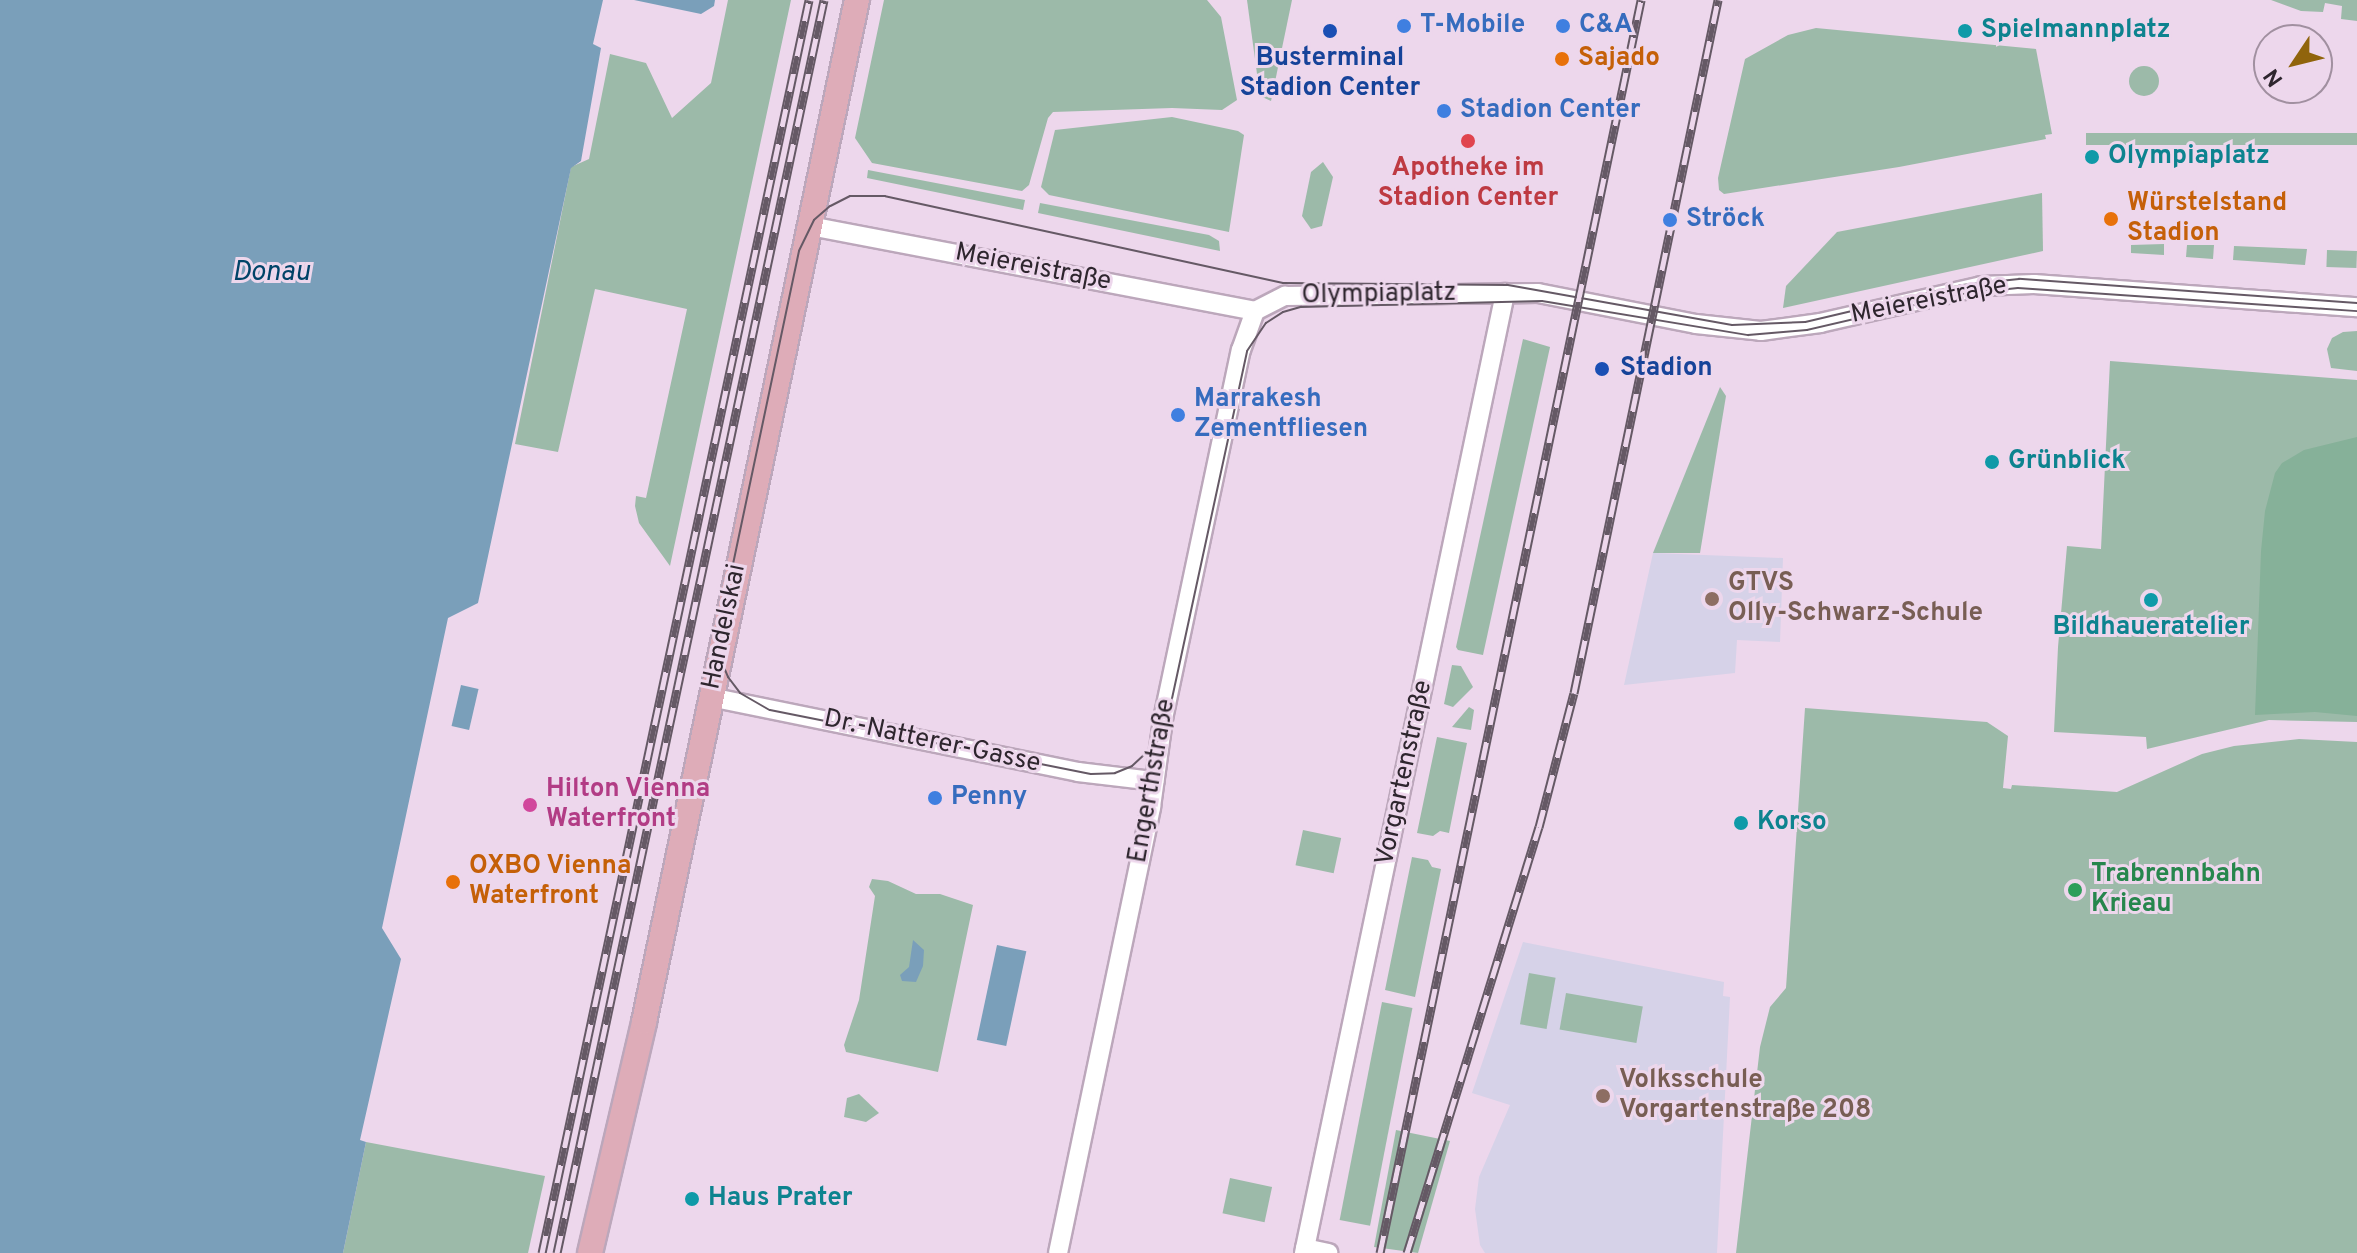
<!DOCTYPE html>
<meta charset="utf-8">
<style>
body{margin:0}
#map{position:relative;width:2357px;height:1253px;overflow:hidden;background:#edd7ec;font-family:Overpass,sans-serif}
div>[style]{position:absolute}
.education>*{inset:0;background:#d6d2e8}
.green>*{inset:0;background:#9cbaa9;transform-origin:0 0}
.round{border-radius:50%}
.forest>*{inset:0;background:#86b199}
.water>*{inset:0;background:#7a9fba;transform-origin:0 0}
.roads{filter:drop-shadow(2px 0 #bca7bb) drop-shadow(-2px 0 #bca7bb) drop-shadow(0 2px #bca7bb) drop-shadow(0 -2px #bca7bb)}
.minor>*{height:18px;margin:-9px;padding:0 9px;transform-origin:9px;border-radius:9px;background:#fff}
.major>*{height:24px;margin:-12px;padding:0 12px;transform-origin:12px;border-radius:12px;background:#deacb8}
.tram>*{height:2px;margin:-1px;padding:0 1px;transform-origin:1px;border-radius:1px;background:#655965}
.rail>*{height:9px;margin-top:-4.5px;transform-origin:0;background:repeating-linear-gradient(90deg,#edd7ec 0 18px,#655965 0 36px);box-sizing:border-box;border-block:2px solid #655965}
.dots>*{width:22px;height:22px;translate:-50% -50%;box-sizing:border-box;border:4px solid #edd7ec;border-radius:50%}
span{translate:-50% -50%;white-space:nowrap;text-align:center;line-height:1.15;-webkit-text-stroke:6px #edd7ec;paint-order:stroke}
.shop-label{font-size:26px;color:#366cbe;font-weight:700}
.left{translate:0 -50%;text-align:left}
.culture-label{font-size:26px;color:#0d838f;font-weight:700}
.transit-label{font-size:26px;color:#164399;font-weight:700}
.food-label{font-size:26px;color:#c56008;font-weight:700}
.health-label{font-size:26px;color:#be3a42;font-weight:700}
.street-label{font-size:26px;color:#2e262e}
.education-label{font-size:26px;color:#785e54;font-weight:700}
.hotel-label{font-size:26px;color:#b23c85;font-weight:700}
.leisure-label{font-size:26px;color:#27864d;font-weight:700}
.water-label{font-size:28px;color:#004368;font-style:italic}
.north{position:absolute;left:2253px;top:24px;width:80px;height:80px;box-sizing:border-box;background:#edd7ec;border:2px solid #a190a0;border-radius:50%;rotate:235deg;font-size:22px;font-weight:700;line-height:32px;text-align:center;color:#2e262e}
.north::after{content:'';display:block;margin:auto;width:28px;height:36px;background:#90640c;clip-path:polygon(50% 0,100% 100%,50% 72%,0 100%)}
</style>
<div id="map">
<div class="education">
<i style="clip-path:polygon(1653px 553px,1783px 558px,1780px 642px,1737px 640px,1735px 673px,1624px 685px)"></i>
<i style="clip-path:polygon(1523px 942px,1724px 982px,1723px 996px,1730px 997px,1717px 1253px,1485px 1253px,1480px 1245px,1475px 1209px,1479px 1177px,1510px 1105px,1472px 1093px)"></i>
</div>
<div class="green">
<i style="clip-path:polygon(728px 0,791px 0,670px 566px,639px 523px,635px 506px,636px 496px,646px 498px,687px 309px,595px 289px,558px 452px,515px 444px,571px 167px,589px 159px,610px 54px,646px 63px,672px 118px,711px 83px)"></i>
<i style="clip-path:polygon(884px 0,1207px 0,1221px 17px,1237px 100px,1222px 110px,1172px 108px,1053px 112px,1048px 118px,1029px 185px,1022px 191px,872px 163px,855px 138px)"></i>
<i style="clip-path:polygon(1247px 0,1292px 0,1271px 101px,1260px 96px)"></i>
<i style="clip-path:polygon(2271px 0,2357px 0,2357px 21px,2341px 19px,2342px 6px,2325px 3px,2323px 12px,2301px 11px)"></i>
<i style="clip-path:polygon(1816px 28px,2036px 49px,2052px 134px,2045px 135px,2046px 139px,1899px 167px,1724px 194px,1719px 190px,1718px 178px,1745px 59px,1788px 35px)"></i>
<i class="round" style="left:2129px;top:66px;width:30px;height:30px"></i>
<i style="clip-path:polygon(1172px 117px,1238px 131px,1244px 135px,1229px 232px,1049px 195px,1041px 187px,1055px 130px)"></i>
<i style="left:2357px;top:133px;width:12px;height:271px;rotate:90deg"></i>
<i style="clip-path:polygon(1323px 162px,1333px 177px,1322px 226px,1311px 229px,1302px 216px,1311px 172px)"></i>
<i style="clip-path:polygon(868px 170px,1025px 200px,1023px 210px,867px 178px)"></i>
<i style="clip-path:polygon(2042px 193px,2043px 251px,1783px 308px,1786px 286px,1837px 232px)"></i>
<i style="clip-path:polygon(1040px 203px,1209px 235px,1219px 241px,1220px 251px,1038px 213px)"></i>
<i style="clip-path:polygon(2164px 244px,2164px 255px,2131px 253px,2131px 245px)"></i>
<i style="clip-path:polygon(2187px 245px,2214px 245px,2213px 259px,2186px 257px)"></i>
<i style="clip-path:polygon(2234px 246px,2307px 249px,2305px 265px,2233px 260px)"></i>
<i style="left:2327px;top:250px;width:30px;height:17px;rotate:2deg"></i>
<i style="clip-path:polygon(2357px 331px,2357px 371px,2331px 368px,2327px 349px,2332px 338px,2343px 332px)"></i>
<i style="clip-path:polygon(1523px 339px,1550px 347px,1483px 655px,1458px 650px,1456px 647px)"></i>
<i style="clip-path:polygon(2110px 361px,2357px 380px,2357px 722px,2269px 720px,2147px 749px,2146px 737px,2054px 732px,2058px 647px,2067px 546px,2101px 549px)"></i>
<i style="clip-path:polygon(1720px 387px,1726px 396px,1700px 553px,1653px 553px)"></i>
<i style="clip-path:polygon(1452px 665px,1461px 666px,1473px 687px,1453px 707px,1444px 704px)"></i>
<i style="clip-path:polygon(1469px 707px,1474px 710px,1471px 730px,1452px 727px)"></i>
<i style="clip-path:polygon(1805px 708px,1987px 722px,2008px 736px,2003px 788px,2011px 789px,2012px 785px,2117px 792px,2202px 754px,2234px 746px,2299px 739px,2357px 742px,2357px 1253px,1736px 1253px,1760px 1047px,1770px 1007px,1786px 988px)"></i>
<i style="clip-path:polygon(1437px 737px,1467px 743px,1449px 833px,1440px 831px,1433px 836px,1417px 833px)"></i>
<i style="left:1303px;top:830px;width:39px;height:36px;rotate:12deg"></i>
<i style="clip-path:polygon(1412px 857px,1428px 860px,1432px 867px,1441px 869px,1415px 997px,1385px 990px)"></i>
<i style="clip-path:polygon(872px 879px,888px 881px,916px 894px,940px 894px,973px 905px,938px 1072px,846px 1052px,844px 1045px,859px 1000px,875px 896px,869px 887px)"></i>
<i style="left:1529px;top:973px;width:27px;height:52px;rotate:10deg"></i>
<i style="left:1566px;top:993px;width:78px;height:37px;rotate:10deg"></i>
<i style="left:1382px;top:1002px;width:31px;height:222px;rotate:11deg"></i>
<i style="clip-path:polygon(859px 1094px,879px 1113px,866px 1122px,844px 1117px,847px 1098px)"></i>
<i style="clip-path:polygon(1396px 1130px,1450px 1141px,1418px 1253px,1374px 1247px)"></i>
<i style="clip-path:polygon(366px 1142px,545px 1176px,528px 1253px,343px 1253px)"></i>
<i style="left:1230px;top:1178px;width:43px;height:36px;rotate:12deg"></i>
</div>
<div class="forest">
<i style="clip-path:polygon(2357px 437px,2357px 716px,2315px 712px,2255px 715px,2261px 551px,2265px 511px,2275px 473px,2282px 463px,2304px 450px)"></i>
</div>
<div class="water">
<i style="clip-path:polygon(0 0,603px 0,593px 44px,601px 48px,581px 161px,571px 168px,478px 603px,448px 618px,382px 928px,401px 959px,360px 1140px,366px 1142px,343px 1253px,0 1253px)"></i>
<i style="clip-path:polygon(634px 0,715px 0,714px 6px,701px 14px)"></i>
<i style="left:461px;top:685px;width:18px;height:42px;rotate:13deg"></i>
<i style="clip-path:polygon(913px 940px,924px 950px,923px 966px,916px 982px,902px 981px,900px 975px,909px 967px)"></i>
<i style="left:997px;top:945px;width:30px;height:97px;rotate:12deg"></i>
</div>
<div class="roads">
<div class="minor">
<i style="left:810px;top:226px;width:453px;rotate:10.8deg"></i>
<i style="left:1255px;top:311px;width:34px;rotate:-27deg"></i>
<i style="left:1285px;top:296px;width:253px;rotate:-0.7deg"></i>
<i style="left:1538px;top:293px;width:161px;rotate:11.1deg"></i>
<i style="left:1696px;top:324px;width:65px;rotate:6.1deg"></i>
<i style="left:1761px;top:331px;width:60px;rotate:-7.7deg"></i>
<i style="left:1820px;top:323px;width:165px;rotate:-12.9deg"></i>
<i style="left:1981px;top:286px;width:53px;rotate:-2.2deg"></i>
<i style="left:2034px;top:284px;width:324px;rotate:4.1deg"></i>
<i style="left:710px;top:697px;width:376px;rotate:11.5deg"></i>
<i style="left:1078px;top:772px;width:77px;rotate:6.8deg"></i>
<i style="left:1305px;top:1248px;width:24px;rotate:12deg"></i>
<i style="left:1058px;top:1253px;width:456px;rotate:-78.2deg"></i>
<i style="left:1151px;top:807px;width:89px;rotate:-82.2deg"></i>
<i style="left:1163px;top:719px;width:377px;rotate:-78.1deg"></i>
<i style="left:1241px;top:350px;width:41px;rotate:-70.3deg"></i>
<i style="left:1304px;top:1253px;width:981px;rotate:-78.17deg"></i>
</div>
<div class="major">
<i style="left:590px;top:1253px;width:237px;rotate:-76.8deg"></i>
<i style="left:644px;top:1022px;width:1044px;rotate:-78.23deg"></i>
</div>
</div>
<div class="tram">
<i style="left:2357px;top:303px;width:339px;rotate:-175.9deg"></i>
<i style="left:2019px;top:279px;width:57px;rotate:174deg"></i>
<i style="left:1962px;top:285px;width:161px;rotate:166.7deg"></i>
<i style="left:1805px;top:322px;width:73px;rotate:177.6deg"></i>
<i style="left:1732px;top:325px;width:229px;rotate:-169.9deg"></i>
<i style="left:1507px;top:285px;width:224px;rotate:-179.5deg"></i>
<i style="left:1283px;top:283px;width:407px;rotate:-167.7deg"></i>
<i style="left:885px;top:196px;width:35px;rotate:180deg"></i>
<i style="left:850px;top:196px;width:22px;rotate:153deg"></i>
<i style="left:830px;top:206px;width:21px;rotate:139deg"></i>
<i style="left:814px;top:220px;width:34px;rotate:116deg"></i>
<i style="left:799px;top:251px;width:382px;rotate:101.9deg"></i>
<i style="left:720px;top:625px;width:33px;rotate:90deg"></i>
<i style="left:720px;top:658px;width:21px;rotate:67deg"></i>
<i style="left:728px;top:677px;width:20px;rotate:53deg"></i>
<i style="left:740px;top:693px;width:34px;rotate:30deg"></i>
<i style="left:770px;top:710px;width:327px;rotate:11.3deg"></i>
<i style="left:1091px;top:774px;width:24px;rotate:-2deg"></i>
<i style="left:1115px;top:773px;width:18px;rotate:-22deg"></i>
<i style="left:1132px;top:766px;width:33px;rotate:-43deg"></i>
<i style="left:1156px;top:744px;width:30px;rotate:-66deg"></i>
<i style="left:1168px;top:717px;width:374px;rotate:-77.8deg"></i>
<i style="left:1247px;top:351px;width:34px;rotate:-56deg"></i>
<i style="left:1266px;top:323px;width:20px;rotate:-33deg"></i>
<i style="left:1283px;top:312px;width:19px;rotate:-16deg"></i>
<i style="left:1301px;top:307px;width:241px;rotate:-1.4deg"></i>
<i style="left:1542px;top:301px;width:209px;rotate:9.4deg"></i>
<i style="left:1748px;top:335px;width:59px;rotate:-4.8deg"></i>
<i style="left:1807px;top:330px;width:159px;rotate:-13.1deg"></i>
<i style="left:1962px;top:294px;width:56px;rotate:-6.1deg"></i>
<i style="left:2018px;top:288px;width:340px;rotate:3.9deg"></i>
</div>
<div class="rail">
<i style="left:542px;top:1253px;width:1281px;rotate:-77.97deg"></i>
<i style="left:557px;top:1253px;width:1281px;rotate:-77.97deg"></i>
<i style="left:1380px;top:1253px;width:1280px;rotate:-78.23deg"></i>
<i style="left:1407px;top:1253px;width:446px;rotate:-72.8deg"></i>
<i style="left:1539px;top:827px;width:138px;rotate:-75.4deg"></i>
<i style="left:1574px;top:693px;width:708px;rotate:-78.26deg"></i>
</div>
<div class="dots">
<i style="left:1404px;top:26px;background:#3f7fe0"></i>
<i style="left:1563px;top:26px;background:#3f7fe0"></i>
<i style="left:1330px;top:31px;background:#1a4fb4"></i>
<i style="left:1965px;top:31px;background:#0f9aa8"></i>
<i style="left:1562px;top:59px;background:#e8710a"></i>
<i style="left:1444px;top:111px;background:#3f7fe0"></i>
<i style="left:1468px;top:141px;background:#e0444e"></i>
<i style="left:2092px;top:157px;background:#0f9aa8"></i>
<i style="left:2111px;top:219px;background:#e8710a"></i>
<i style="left:1670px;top:220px;background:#3f7fe0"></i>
<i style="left:1602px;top:369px;background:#1a4fb4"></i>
<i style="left:1178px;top:415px;background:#3f7fe0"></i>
<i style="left:1992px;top:462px;background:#0f9aa8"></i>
<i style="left:1712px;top:599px;background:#8d6e63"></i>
<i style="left:2151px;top:600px;background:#0f9aa8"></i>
<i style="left:935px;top:798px;background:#3f7fe0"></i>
<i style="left:530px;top:805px;background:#d1479c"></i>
<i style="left:1741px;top:823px;background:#0f9aa8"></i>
<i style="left:453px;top:882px;background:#e8710a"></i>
<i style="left:2075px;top:890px;background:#2e9e5b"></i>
<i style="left:1603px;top:1096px;background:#8d6e63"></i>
<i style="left:692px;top:1199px;background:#0f9aa8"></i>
</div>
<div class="shop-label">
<span class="left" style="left:1420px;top:26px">T-Mobile</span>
<span class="left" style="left:1579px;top:26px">C&amp;A</span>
<span class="left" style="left:1460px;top:111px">Stadion Center</span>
<span class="left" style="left:1686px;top:220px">Ströck</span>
<span class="left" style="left:1194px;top:415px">Marrakesh<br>Zementfliesen</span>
<span class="left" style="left:951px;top:798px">Penny</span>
</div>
<div class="culture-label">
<span class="left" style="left:1981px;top:31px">Spielmannplatz</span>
<span class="left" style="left:2108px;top:157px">Olympiaplatz</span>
<span class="left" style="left:2008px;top:462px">Grünblick</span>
<span style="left:2151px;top:628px">Bildhaueratelier</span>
<span class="left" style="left:1757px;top:823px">Korso</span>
<span class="left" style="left:708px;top:1199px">Haus Prater</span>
</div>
<div class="transit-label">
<span style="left:1330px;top:74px">Busterminal<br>Stadion Center</span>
<span class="left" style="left:1620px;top:369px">Stadion</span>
</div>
<div class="food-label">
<span class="left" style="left:1578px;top:59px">Sajado</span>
<span class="left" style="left:2127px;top:219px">Würstelstand<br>Stadion</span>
<span class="left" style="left:469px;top:882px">OXBO Vienna<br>Waterfront</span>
</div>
<div class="health-label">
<span style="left:1468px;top:184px">Apotheke im<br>Stadion Center</span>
</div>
<div class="street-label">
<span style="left:1033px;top:268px;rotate:11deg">Meiereistraße</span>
<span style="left:1379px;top:295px;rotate:-1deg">Olympiaplatz</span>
<span style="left:1929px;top:301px;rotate:-11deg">Meiereistraße</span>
<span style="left:725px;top:627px;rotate:-78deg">Handelskai</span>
<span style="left:932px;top:742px;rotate:12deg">Dr.-Natterer-Gasse</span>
<span style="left:1405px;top:773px;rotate:-78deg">Vorgartenstraße</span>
<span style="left:1153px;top:781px;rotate:-80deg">Engerthstraße</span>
</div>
<div class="education-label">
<span class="left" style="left:1728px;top:599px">GTVS<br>Olly-Schwarz-Schule</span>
<span class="left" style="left:1619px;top:1096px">Volksschule<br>Vorgartenstraße 208</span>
</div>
<div class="hotel-label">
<span class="left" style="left:546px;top:805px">Hilton Vienna<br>Waterfront</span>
</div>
<div class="leisure-label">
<span class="left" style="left:2091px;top:890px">Trabrennbahn<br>Krieau</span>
</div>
<div class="water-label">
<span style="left:271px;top:273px">Donau</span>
</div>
<div class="north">N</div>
</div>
